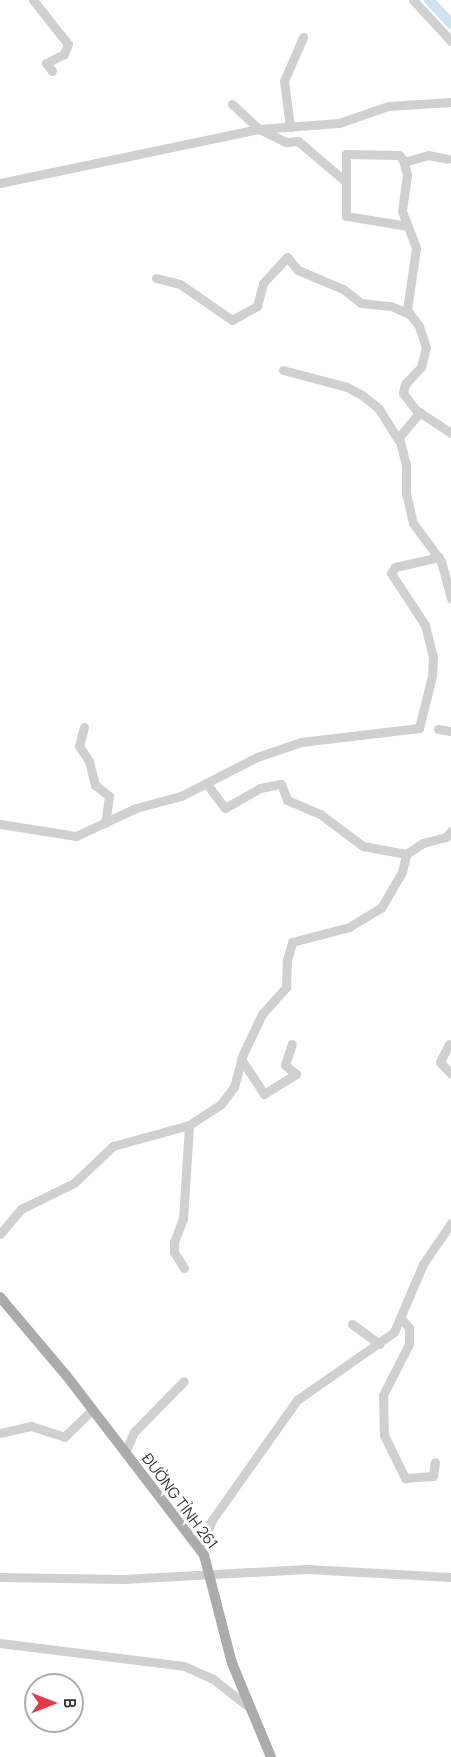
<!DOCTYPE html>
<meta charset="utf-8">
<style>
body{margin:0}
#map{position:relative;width:451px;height:1757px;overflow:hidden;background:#fff;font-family:Manrope,sans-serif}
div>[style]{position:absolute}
.river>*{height:10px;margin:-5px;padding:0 5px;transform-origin:5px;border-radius:5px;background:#cfe2ee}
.minor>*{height:9px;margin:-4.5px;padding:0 4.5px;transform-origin:4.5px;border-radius:4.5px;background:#d0d0d0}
.major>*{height:10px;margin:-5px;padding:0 5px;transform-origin:5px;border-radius:5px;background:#ababab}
span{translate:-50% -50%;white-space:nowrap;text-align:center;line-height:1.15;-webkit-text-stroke:6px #fff;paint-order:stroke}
.street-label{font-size:15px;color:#333}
.north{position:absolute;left:24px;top:1673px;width:60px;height:60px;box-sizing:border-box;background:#fff;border:2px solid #adadad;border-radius:50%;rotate:90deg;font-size:16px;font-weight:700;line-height:24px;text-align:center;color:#333}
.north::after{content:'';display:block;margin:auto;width:21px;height:27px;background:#e63946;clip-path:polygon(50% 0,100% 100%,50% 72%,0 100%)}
</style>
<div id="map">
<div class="river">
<i style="left:429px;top:0;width:33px;rotate:47deg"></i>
</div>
<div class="minor">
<i style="left:33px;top:0;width:56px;rotate:51.5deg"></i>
<i style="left:68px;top:44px;width:11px;rotate:112deg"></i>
<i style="left:64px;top:54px;width:20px;rotate:153deg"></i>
<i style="left:46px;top:63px;width:10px;rotate:53deg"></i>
<i style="left:413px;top:0;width:56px;rotate:47.2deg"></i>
<i style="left:232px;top:104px;width:37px;rotate:43deg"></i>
<i style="left:259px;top:129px;width:30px;rotate:26deg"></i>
<i style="left:286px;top:142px;width:12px;rotate:-5deg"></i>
<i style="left:298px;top:141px;width:63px;rotate:40.5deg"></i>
<i style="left:290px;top:127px;width:46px;rotate:-97.4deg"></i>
<i style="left:284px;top:81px;width:48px;rotate:-66.6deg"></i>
<i style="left:404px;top:162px;width:25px;rotate:-16deg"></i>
<i style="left:428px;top:155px;width:20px;rotate:11deg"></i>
<i style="left:0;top:183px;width:265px;rotate:-11.8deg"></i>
<i style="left:259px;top:129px;width:80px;rotate:-4.3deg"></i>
<i style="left:339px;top:123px;width:52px;rotate:-19.1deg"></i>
<i style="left:388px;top:106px;width:63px;rotate:-3.6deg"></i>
<i style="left:408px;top:226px;width:63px;rotate:-170.8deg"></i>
<i style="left:346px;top:216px;width:62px;rotate:-90deg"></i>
<i style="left:346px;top:154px;width:53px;rotate:1.1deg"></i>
<i style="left:399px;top:155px;width:6px;rotate:51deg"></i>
<i style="left:403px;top:160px;width:16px;rotate:75deg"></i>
<i style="left:407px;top:175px;width:36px;rotate:98deg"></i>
<i style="left:402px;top:211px;width:40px;rotate:69deg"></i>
<i style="left:416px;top:248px;width:63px;rotate:98.3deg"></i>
<i style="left:407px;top:310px;width:20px;rotate:53deg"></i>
<i style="left:419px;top:326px;width:22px;rotate:72deg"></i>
<i style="left:426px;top:347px;width:21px;rotate:104deg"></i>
<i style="left:421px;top:367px;width:23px;rotate:133deg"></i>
<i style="left:405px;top:384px;width:9px;rotate:103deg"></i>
<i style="left:403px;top:393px;width:21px;rotate:53deg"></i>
<i style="left:416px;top:410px;width:42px;rotate:33.3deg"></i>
<i style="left:156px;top:278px;width:25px;rotate:14deg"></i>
<i style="left:180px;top:284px;width:63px;rotate:34.7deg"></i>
<i style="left:232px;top:320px;width:29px;rotate:-29deg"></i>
<i style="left:257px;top:306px;width:24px;rotate:-75deg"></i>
<i style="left:263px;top:283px;width:35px;rotate:-47deg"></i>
<i style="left:287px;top:257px;width:17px;rotate:50deg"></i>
<i style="left:298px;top:270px;width:49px;rotate:22.9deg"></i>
<i style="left:343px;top:289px;width:23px;rotate:38deg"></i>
<i style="left:361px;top:303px;width:30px;rotate:6deg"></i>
<i style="left:391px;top:306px;width:20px;rotate:24deg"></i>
<i style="left:283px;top:370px;width:66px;rotate:14.9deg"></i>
<i style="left:347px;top:387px;width:17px;rotate:28deg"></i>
<i style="left:362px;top:395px;width:22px;rotate:39deg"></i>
<i style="left:379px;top:409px;width:36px;rotate:58deg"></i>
<i style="left:420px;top:412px;width:33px;rotate:130deg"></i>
<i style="left:399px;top:437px;width:29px;rotate:76deg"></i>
<i style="left:406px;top:465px;width:28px;rotate:90deg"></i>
<i style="left:406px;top:493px;width:31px;rotate:77deg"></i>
<i style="left:413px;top:523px;width:47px;rotate:53.6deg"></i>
<i style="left:441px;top:561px;width:39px;rotate:75deg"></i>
<i style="left:84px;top:727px;width:20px;rotate:105deg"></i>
<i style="left:79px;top:746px;width:18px;rotate:56deg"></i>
<i style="left:89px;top:761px;width:25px;rotate:76deg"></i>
<i style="left:95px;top:785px;width:18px;rotate:38deg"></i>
<i style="left:109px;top:796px;width:27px;rotate:98deg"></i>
<i style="left:438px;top:729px;width:13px;rotate:9deg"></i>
<i style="left:206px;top:783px;width:31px;rotate:53deg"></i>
<i style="left:225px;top:808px;width:40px;rotate:-29.7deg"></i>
<i style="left:260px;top:788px;width:21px;rotate:-11deg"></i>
<i style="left:281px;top:784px;width:17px;rotate:69deg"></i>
<i style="left:287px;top:800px;width:36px;rotate:23deg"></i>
<i style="left:320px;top:814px;width:54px;rotate:36.7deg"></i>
<i style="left:363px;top:846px;width:44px;rotate:10.5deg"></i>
<i style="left:0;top:824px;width:77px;rotate:9deg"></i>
<i style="left:76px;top:836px;width:66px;rotate:-25deg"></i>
<i style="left:136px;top:808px;width:47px;rotate:-14.9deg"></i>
<i style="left:181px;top:796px;width:85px;rotate:-27.2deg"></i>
<i style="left:257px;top:757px;width:46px;rotate:-18.8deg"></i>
<i style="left:301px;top:742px;width:119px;rotate:-6.8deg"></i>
<i style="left:419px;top:728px;width:54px;rotate:-76deg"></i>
<i style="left:432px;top:676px;width:19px;rotate:-87deg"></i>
<i style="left:433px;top:657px;width:33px;rotate:-104deg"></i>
<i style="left:425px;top:625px;width:62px;rotate:-123.2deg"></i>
<i style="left:391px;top:573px;width:7px;rotate:-56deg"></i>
<i style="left:395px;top:567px;width:45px;rotate:-12.8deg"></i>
<i style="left:449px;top:1044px;width:20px;rotate:117deg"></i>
<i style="left:440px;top:1062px;width:16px;rotate:47deg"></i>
<i style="left:241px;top:1059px;width:42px;rotate:56.7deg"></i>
<i style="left:264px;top:1094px;width:38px;rotate:-32deg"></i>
<i style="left:296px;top:1074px;width:14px;rotate:-141deg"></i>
<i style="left:285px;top:1065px;width:22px;rotate:-72deg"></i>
<i style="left:0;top:1234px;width:33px;rotate:-50deg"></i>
<i style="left:21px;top:1209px;width:59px;rotate:-26.1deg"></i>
<i style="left:74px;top:1183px;width:54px;rotate:-43.5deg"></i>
<i style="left:113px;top:1146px;width:79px;rotate:-15.4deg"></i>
<i style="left:189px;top:1125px;width:38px;rotate:-33deg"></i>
<i style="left:221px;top:1104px;width:21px;rotate:-53deg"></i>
<i style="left:234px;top:1087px;width:34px;rotate:-75deg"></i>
<i style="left:243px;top:1054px;width:44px;rotate:-64.6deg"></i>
<i style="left:262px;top:1014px;width:36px;rotate:-48deg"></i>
<i style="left:286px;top:987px;width:27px;rotate:-88deg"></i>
<i style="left:287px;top:960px;width:19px;rotate:-74deg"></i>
<i style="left:292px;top:942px;width:59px;rotate:-14.7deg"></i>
<i style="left:349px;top:927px;width:37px;rotate:-31deg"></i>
<i style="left:381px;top:908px;width:42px;rotate:-59.7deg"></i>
<i style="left:402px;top:872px;width:18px;rotate:-77deg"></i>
<i style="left:406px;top:854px;width:20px;rotate:-33deg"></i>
<i style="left:423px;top:843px;width:24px;rotate:-15deg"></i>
<i style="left:446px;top:837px;width:8px;rotate:-50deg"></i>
<i style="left:184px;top:1268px;width:19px;rotate:-122deg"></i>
<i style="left:174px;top:1252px;width:10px;rotate:-90deg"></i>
<i style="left:174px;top:1242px;width:25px;rotate:-69deg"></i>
<i style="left:183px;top:1219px;width:94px;rotate:-86.3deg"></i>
<i style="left:401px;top:1318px;width:13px;rotate:51deg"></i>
<i style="left:409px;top:1328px;width:16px;rotate:90deg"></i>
<i style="left:409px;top:1344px;width:57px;rotate:117deg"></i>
<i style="left:383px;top:1395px;width:40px;rotate:88.6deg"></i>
<i style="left:384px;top:1435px;width:48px;rotate:64deg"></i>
<i style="left:405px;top:1478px;width:28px;rotate:-4deg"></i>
<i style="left:433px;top:1476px;width:14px;rotate:-82deg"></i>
<i style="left:352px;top:1324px;width:34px;rotate:36deg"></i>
<i style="left:0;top:1433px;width:32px;rotate:-13deg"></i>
<i style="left:31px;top:1426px;width:35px;rotate:18deg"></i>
<i style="left:64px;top:1437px;width:40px;rotate:-44deg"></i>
<i style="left:125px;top:1453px;width:23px;rotate:-67deg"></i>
<i style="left:134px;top:1432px;width:71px;rotate:-45.6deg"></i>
<i style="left:200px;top:1551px;width:33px;rotate:-69deg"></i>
<i style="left:212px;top:1520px;width:147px;rotate:-54.7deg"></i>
<i style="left:297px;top:1400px;width:118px;rotate:-35deg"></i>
<i style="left:394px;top:1332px;width:74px;rotate:-66.9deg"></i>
<i style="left:423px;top:1264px;width:50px;rotate:-55.7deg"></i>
<i style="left:0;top:1577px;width:123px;rotate:0.9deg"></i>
<i style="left:123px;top:1579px;width:184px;rotate:-3.1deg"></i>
<i style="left:307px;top:1569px;width:144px;rotate:3.2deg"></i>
<i style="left:0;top:1643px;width:185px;rotate:7.1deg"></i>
<i style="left:184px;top:1666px;width:32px;rotate:24deg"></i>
<i style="left:213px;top:1679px;width:47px;rotate:38.1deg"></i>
</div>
<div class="major">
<i style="left:0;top:1297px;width:102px;rotate:49.8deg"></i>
<i style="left:66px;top:1375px;width:227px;rotate:52.5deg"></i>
<i style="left:204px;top:1555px;width:112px;rotate:75.5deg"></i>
<i style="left:232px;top:1663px;width:102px;rotate:67.5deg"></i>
</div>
<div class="street-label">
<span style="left:180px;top:1501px;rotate:53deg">ĐƯỜNG TỈNH 261</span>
</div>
<div class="north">B</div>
</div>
